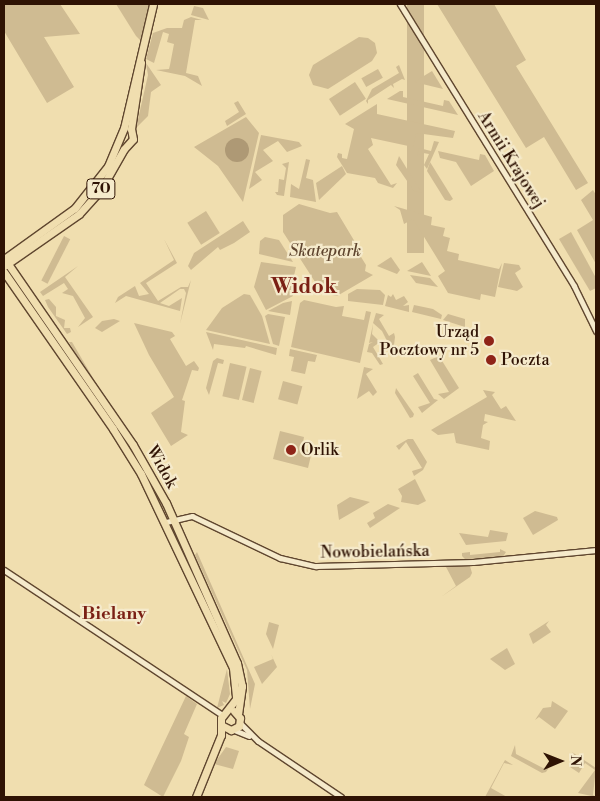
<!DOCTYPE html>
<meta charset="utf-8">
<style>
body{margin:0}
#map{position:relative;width:600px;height:801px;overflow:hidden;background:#f0deaf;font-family:"Libre Bodoni",serif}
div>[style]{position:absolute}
.green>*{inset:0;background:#cfbb92;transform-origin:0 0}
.water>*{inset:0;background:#ae9975}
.round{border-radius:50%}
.roads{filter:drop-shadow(1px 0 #5f462f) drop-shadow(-1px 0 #5f462f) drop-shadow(0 1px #5f462f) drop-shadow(0 -1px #5f462f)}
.minor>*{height:5px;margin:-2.5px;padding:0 2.5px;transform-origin:2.5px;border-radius:2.5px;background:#f5eacb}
.major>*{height:7px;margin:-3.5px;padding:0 3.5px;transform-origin:3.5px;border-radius:3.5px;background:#f0deaf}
.dots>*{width:14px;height:14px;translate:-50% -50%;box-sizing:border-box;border:2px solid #f5eacb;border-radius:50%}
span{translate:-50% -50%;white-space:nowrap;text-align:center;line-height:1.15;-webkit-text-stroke:4.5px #f5eacb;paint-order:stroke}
.shield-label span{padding:1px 4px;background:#f5eacb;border:1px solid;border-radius:4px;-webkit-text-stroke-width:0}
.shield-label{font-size:15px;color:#2f1304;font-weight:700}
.street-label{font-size:16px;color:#2f1304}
.park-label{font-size:16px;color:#5f452f;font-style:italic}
.poi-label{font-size:16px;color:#2f1304}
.right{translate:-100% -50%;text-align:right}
.left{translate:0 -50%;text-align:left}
.neighbourhood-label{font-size:18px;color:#7a1f14;font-weight:700}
.district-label{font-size:21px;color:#7a1f14;font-weight:700}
.frame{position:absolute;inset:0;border:5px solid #2f1304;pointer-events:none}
.north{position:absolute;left:535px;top:736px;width:50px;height:50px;-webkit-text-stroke:4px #f5eacb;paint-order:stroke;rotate:89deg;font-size:14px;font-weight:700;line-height:20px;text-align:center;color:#2f1304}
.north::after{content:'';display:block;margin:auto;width:18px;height:22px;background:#2f1304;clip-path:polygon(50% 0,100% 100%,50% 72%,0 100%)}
</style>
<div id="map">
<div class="green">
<i style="clip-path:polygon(4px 4px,60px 4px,80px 34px,44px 37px,74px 87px,47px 103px,4px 31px)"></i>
<i style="clip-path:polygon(116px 4px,150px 4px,142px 42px,136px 36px)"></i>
<i style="left:407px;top:4px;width:17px;height:249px"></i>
<i style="clip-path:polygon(437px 4px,494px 4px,526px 60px,516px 66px,588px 183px,576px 190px,544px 137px,526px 148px)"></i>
<i style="clip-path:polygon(194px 6px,203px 8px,209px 20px,191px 15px)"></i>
<i style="clip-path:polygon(191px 17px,202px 20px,195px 20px,186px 73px,198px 76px,202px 86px,185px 76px,156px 70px,169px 69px,170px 65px,174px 44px,167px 42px,169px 34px,163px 32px,154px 63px,146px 59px,153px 33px,167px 28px,182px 28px,184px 20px)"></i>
<i style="clip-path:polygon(359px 37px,368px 38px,375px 43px,377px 53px,372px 61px,328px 89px,313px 85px,309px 75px,313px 65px)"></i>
<i style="clip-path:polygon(146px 63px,161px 85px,151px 92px,148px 116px,136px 128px,148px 75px)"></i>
<i style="clip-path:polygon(399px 65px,405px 80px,402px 79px,393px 84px,394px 88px,391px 85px,368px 100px,368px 104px,366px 101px,372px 89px,399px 73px,396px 67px)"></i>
<i style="left:378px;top:69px;width:10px;height:19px;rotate:61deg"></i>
<i style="clip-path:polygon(432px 71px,443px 89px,414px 82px)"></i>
<i style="left:355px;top:82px;width:20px;height:31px;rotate:57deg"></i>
<i style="clip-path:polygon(400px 91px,403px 91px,403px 97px,443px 106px,444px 100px,449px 101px,458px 115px,387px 99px)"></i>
<i style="clip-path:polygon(238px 101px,246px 114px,227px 126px,225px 121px,239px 112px,234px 103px)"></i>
<i style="clip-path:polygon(377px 104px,377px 114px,455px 131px,453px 138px,416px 133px,413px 147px,371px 138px,373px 145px,368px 149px,391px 185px,397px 183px,393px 188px,378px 183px,375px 178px,347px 173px,337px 157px,338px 153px,342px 154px,342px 158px,347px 159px,354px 129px,345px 124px)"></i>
<i style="clip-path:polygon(246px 117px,259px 133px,243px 202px,218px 166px,194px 147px)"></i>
<i style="clip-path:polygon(261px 135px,299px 142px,302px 146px,287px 152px,278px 141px,263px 150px,273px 161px,255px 172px,262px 180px,249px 189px)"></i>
<i style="clip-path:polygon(434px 141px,439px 142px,427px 169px,424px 165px,429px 154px,423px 153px,417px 156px,419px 148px,431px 151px)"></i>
<i style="clip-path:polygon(438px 151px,479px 160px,480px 154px,485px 155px,494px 171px,471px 186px,456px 162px,440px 158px)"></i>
<i style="clip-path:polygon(399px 156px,422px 193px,414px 191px,396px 165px)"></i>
<i style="clip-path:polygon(306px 159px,310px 160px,306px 178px,313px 180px,316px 202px,290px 197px,291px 184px,299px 189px)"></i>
<i style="clip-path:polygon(289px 162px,284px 196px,277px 195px,275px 192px,278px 192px,279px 179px,284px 180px,286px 168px,282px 164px)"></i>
<i style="clip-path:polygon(430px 162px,453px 199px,450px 201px,445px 200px,427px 171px)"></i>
<i style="clip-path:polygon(342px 166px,346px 174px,319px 200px,316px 183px)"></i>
<i style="clip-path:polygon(593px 190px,596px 195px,596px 264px,577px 230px,593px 220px,581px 200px)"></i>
<i style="clip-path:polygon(299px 204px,330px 213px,337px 212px,355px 242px,353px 244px,366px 265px,365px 271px,373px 275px,337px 296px,316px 292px,314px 288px,317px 285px,283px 232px,283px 215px)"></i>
<i style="clip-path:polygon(394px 206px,432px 217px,431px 225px,445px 228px,443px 236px,450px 238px,447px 251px,459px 254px,458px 260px,499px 269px,502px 263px,495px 297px,481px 294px,480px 300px,448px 293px,438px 276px,445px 271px,413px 219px,404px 224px,400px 210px)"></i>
<i style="left:206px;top:211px;width:26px;height:22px;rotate:58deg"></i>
<i style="clip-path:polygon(243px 221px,250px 232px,234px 243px,220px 250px,218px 247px,191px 270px,188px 266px,194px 253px)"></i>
<i style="clip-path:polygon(571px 232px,596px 278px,596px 288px,590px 291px,559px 239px)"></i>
<i style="left:64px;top:236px;width:7px;height:50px;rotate:27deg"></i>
<i style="clip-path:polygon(265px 237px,279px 240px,293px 262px,259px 254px,260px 241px)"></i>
<i style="clip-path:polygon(164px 239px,177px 263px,146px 283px,158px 301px,181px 287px,188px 287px,191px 280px,180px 324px,186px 293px,184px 289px,180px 289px,160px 303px,169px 306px,182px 298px,180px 311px,126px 296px,115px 303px,118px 297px,135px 286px,139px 296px,149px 294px,140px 283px,174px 260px)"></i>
<i style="clip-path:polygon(391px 257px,400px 270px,397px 274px,377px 266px)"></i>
<i style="clip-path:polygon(261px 262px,296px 267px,291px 289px,293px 296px,266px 310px,254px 287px)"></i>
<i style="clip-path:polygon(422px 262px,431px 276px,407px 271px)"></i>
<i style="clip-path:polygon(504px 263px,519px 265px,521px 269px,515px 273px,523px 287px,517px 291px,498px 287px)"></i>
<i style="clip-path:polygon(78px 266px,65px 277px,93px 317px,78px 327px,85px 318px,73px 296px,62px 293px,68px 289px,64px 283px,43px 296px,40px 292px)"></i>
<i style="clip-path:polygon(410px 275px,430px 278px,438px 287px,416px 283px)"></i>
<i style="clip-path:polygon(357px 289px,380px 290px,385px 295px,383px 305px,348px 301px,348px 294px)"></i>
<i style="clip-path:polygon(244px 294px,250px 295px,262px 316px,270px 344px,206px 330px,222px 308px)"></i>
<i style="clip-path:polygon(393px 294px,396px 300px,404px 296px,408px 302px,403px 306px,409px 305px,409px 312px,385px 306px,388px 295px,391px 297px)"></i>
<i style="clip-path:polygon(49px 299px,56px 307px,56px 316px,65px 320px,64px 328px,70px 328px,71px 332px,67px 334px,48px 307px,45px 300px)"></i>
<i style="clip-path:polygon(304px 300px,336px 307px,344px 306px,342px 316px,364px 320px,366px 311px,371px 312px,360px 363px,291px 347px,300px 303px)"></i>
<i style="clip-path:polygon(292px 301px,290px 315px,268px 311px,283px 303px)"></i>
<i style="clip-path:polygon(414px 305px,433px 309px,442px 315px,441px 319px,412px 312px)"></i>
<i style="clip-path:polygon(376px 313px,384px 315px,379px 319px,389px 336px,394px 333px,395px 337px,393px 353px,382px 331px,373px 323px)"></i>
<i style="clip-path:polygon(268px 314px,285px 317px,279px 346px,273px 344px,265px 316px)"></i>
<i style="clip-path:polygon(448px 314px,465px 319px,465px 327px,443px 320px)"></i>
<i style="clip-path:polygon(114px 319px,120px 321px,102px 332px,95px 328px,102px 321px)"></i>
<i style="clip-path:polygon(134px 323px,172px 332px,175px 336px,170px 339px,186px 366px,194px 361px,199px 368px,198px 371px,192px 370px,182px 400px,185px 401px,181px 432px,188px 435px,171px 446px,151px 413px,174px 397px,149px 355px)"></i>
<i style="clip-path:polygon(373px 324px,372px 334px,380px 342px,373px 347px,383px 364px,380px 365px,372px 353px,367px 352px,369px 344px,373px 342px,369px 343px)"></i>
<i style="clip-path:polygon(206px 332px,277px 348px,276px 355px,246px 346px,245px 348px,214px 344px,213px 350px)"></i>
<i style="clip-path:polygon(69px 342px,72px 342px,110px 407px,83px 368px)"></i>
<i style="clip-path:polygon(290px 349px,317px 355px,315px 362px,308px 361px,305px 374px,291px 371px,294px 357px,289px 356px)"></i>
<i style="clip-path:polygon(439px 356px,459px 388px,444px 399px,438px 394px,449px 392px,430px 360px)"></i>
<i style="clip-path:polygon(217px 358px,224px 360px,223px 364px,218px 363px,209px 395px,206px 388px,213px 361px)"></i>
<i style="left:230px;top:363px;width:17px;height:34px;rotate:13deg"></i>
<i style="clip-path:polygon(364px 367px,373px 369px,366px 374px,377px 392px,373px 396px,369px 391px,357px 399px)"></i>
<i style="left:250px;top:368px;width:12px;height:33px;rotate:14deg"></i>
<i style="clip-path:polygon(418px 373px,434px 399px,438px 400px,422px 413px,418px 407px,430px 403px,413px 376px)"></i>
<i style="left:283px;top:381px;width:20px;height:19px;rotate:15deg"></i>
<i style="clip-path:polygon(396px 388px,414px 414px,413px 417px,410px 418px,395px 393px)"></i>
<i style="clip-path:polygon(483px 390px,495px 392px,492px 395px,501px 409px,506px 406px,516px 421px,485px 414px,484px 421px,488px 422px,483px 425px,481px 438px,490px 441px,489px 450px,456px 443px,454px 433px,438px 435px,431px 430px,487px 397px)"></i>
<i style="clip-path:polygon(280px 431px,304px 437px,302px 448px,312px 451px,308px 468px,273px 459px)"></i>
<i style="clip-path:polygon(408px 439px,413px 439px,427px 462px,423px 470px,414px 476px,412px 471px,422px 468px,406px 442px,399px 450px,396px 446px)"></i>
<i style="clip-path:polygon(415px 479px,426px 501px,418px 505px,401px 502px,402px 496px,398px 489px)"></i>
<i style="clip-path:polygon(350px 497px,370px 502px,339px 520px,337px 505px)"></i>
<i style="clip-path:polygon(388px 504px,400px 508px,370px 528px,367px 523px,375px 518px,373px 513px)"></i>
<i style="clip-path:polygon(535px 511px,557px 517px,558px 520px,533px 535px,523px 518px)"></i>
<i style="clip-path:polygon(490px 530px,508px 533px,506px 541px,466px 545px,459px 533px,488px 537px)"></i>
<i style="clip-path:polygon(500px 549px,506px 552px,502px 558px,465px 559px,462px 556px,462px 553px,470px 552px,470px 555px,500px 552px)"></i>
<i style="clip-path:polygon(197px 552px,255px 684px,250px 709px,247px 670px,195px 555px)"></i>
<i style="clip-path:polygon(446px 567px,470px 566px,472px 573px,470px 577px,441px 597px,456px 586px)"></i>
<i style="clip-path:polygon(549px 621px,546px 625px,551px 632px,533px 644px,529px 634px)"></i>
<i style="clip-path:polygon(269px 622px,279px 625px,273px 649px,266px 634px)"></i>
<i style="clip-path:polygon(507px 648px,515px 664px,505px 670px,490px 659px)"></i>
<i style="clip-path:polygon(271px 654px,277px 667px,262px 684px,254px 667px,273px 659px)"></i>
<i style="clip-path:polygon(227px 669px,230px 694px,226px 703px,222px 701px,224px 705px,217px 708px)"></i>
<i style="clip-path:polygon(186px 696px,197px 704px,184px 734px,189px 737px,181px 761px,163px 797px,144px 785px)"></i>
<i style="clip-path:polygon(552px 701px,568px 711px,555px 729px,539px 717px,535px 720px,543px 708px,551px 707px)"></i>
<i style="clip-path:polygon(515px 745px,516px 754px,543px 768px,550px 766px,546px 772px,542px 773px,511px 756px)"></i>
<i style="clip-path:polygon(226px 747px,239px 751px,233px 769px,214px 764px)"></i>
<i style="clip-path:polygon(572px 752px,596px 768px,593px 795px,596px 797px,578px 793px,595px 770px,585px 763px,579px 773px,570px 767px,576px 757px)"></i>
<i style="clip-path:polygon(505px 760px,513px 765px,504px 763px,491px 788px,507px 797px,485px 797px)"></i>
</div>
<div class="water">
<i class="round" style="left:225px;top:138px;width:24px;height:24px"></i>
</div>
<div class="roads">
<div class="minor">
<i style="left:400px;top:4px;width:331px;rotate:58.3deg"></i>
<i style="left:574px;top:286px;width:50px;rotate:63.9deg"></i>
<i style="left:166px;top:522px;width:27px;rotate:-13deg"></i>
<i style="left:192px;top:516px;width:98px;rotate:25.5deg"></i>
<i style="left:280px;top:558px;width:37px;rotate:13deg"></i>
<i style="left:316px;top:566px;width:157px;rotate:-1.5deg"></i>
<i style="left:473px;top:562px;width:124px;rotate:-5.6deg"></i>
<i style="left:4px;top:570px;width:262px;rotate:33.6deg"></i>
<i style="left:240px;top:723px;width:25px;rotate:45deg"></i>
<i style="left:258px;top:741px;width:100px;rotate:34deg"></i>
<i style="left:234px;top:730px;width:16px;rotate:22deg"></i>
</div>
<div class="major">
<i style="left:4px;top:258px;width:227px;rotate:55.4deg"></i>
<i style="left:133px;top:445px;width:67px;rotate:60.4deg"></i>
<i style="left:166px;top:503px;width:175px;rotate:66.1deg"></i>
<i style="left:237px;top:663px;width:24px;rotate:78deg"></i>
<i style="left:242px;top:686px;width:27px;rotate:98deg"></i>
<i style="left:4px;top:259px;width:87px;rotate:-35.7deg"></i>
<i style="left:75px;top:208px;width:53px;rotate:-51.8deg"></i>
<i style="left:108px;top:166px;width:41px;rotate:-67.2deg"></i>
<i style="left:124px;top:128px;width:127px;rotate:-76.8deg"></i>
<i style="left:4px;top:266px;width:91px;rotate:-34.7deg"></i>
<i style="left:79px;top:214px;width:31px;rotate:-48deg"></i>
<i style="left:100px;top:191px;width:48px;rotate:-60.3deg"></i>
<i style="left:124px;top:149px;width:13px;rotate:-48deg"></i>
<i style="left:133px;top:139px;width:10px;rotate:-101deg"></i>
<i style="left:131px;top:129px;width:67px;rotate:-81.4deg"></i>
<i style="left:4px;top:272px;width:191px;rotate:55.2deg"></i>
<i style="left:113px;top:429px;width:53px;rotate:58.1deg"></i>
<i style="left:141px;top:474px;width:215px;rotate:64.6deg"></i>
<i style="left:233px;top:668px;width:31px;rotate:84deg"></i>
<i style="left:236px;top:699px;width:24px;rotate:128deg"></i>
<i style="left:221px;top:718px;width:17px;rotate:90deg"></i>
<i style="left:221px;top:735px;width:67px;rotate:112deg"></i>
<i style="left:223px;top:726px;width:9px;rotate:27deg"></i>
<i style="left:231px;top:730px;width:9px;rotate:-27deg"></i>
<i style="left:239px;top:726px;width:8px;rotate:-83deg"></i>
<i style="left:240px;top:718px;width:9px;rotate:-131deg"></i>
</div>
</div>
<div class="dots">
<i style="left:489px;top:341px;background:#8f2418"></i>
<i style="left:491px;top:360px;background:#8f2418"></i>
<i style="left:291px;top:450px;background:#8f2418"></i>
</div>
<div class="shield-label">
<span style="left:101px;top:189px">70</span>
</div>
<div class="street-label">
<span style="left:511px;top:160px;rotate:58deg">Armii Krajowej</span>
<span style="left:162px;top:467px;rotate:61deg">Widok</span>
<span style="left:375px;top:552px;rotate:-1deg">Nowobielańska</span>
</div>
<div class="park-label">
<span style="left:325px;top:251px">Skatepark</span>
</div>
<div class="poi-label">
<span class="right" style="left:479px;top:341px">Urząd<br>Pocztowy nr 5</span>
<span class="left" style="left:501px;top:360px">Poczta</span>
<span class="left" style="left:301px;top:450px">Orlik</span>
</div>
<div class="neighbourhood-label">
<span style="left:114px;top:614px">Bielany</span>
</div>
<div class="district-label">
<span style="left:304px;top:287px">Widok</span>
</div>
<div class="frame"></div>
<div class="north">N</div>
</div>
